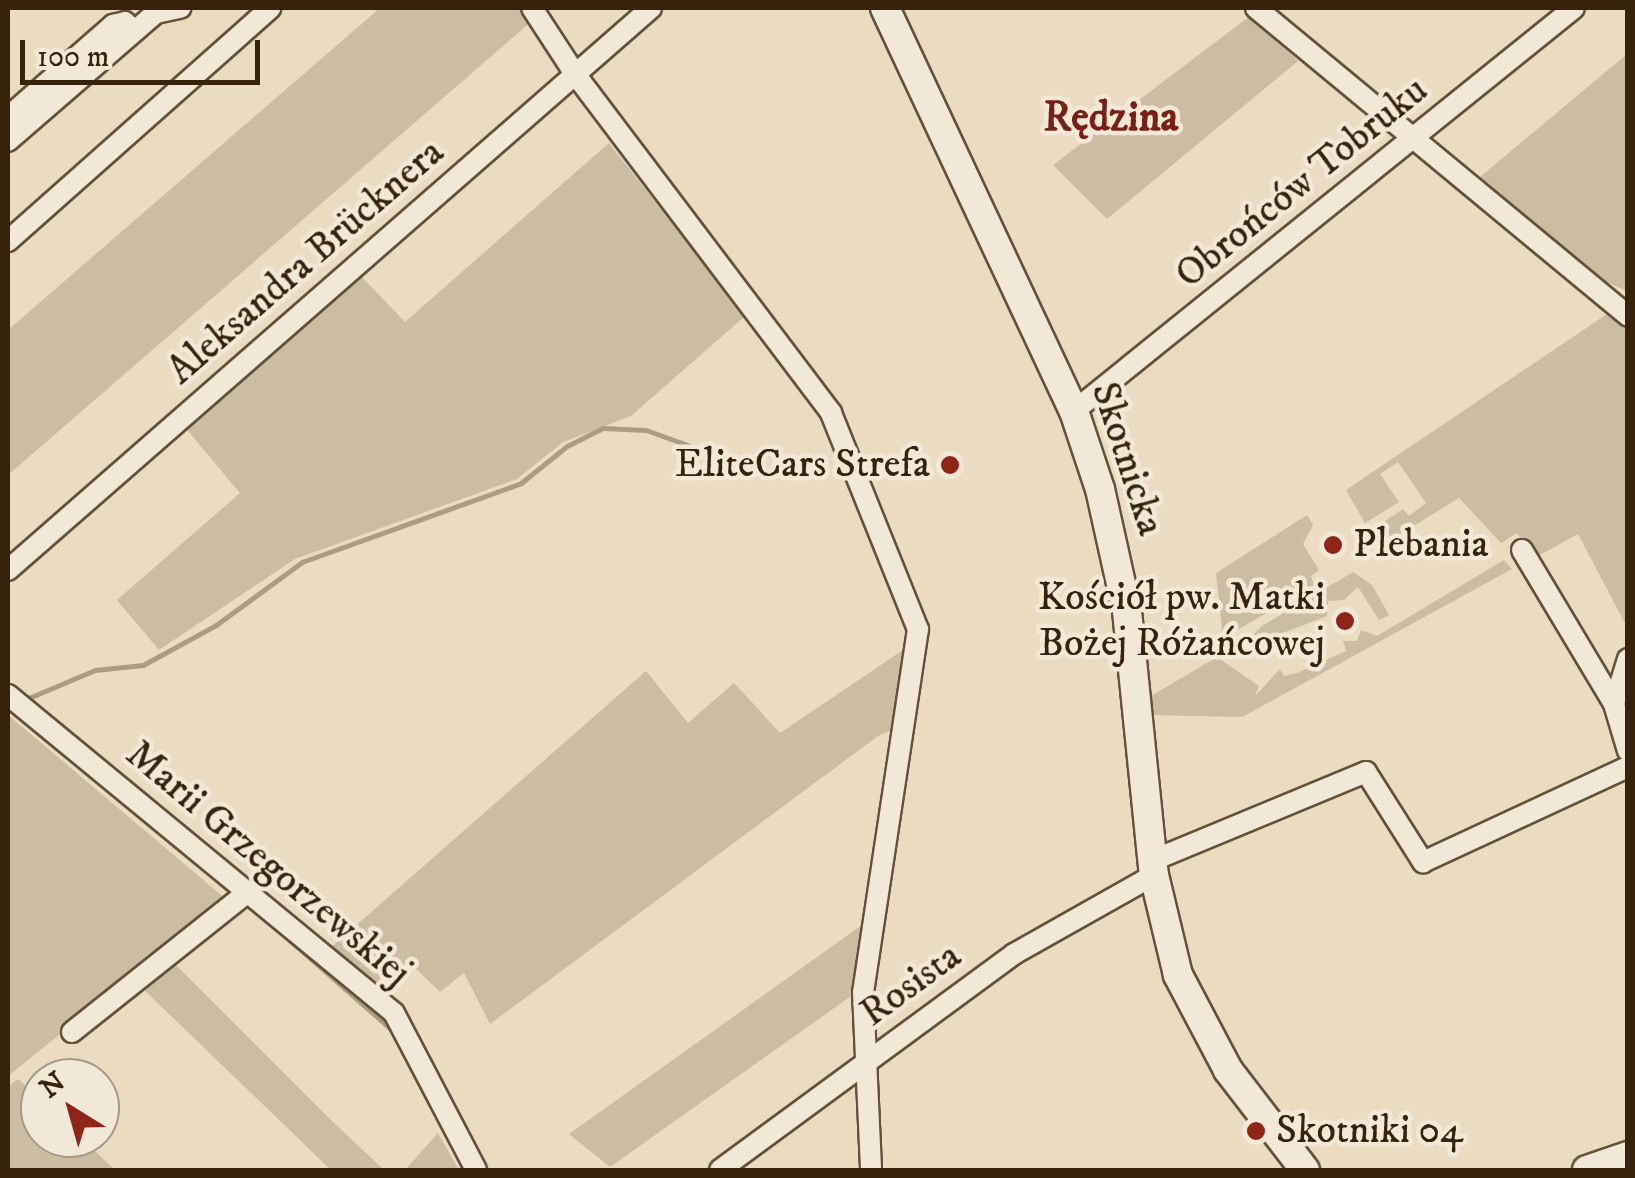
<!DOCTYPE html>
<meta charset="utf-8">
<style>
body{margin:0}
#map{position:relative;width:1635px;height:1178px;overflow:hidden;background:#eadbc1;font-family:"IM FELL DW Pica",serif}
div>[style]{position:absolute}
.green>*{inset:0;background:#ccbca2}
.stream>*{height:5px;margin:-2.5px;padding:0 2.5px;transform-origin:2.5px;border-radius:2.5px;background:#ad9c83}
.roads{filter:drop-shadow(2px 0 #645139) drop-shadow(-2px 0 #645139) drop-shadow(0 2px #645139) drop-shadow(0 -2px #645139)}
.street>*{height:20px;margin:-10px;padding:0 10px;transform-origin:10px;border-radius:10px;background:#f1e8d7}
.secondary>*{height:28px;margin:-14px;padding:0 14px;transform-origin:14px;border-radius:14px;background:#f1e8d7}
.dots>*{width:28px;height:28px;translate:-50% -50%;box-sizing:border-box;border:5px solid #f1e8d7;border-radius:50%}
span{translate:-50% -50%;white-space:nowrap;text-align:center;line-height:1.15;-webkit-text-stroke:9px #f1e8d7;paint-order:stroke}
.street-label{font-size:40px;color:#37230c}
.poi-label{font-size:40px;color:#37230c}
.right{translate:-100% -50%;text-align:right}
.left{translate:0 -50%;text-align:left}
.neighbourhood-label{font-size:42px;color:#7a1f14;font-weight:700}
.frame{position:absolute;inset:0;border:10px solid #37230c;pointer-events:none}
.north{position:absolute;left:20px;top:1058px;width:100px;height:100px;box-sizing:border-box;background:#f1e8d7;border:2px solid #a79986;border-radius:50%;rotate:323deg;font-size:28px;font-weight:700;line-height:40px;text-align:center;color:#37230c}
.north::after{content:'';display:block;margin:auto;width:35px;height:45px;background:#8f2418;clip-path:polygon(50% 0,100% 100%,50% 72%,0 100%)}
.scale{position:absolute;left:20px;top:40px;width:240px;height:45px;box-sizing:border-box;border:5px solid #37230c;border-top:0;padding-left:12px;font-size:30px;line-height:35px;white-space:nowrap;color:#37230c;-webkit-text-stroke:8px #f1e8d7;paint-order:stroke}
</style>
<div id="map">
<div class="green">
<i style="clip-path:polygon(380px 8px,524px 8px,532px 21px,8px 475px,8px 330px)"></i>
<i style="clip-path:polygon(1250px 16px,1298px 61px,1107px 219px,1053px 165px)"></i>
<i style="clip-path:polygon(1627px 54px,1627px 291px,1588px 274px,1474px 182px)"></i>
<i style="clip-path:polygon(609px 143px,745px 316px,631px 416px,563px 442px,517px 479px,295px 559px,159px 650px,117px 600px,240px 493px,183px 425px,358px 273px,405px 322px)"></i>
<i style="clip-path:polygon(1607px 314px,1627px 331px,1627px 627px,1578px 534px,1534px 558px,1517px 533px,1501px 543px,1459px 498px,1381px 546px,1370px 531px,1403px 509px,1409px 516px,1426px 503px,1398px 462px,1380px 474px,1399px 502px,1365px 523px,1346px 490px)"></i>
<i style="clip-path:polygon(1307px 515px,1313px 525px,1303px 544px,1319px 570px,1311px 576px,1314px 586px,1223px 638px,1216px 573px)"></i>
<i style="clip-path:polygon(1504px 560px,1512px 569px,1242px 717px,1149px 715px,1151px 696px,1217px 657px,1259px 686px,1255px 696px,1280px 669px,1284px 676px,1297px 673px,1346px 651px,1343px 641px,1357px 641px,1361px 630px,1377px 636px)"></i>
<i style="clip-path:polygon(1353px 572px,1372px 585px,1389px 615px,1379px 620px,1358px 587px,1344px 600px,1328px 601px,1327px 616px,1265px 640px,1270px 650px,1261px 655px,1251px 637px,1262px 626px)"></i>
<i style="clip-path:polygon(912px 644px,901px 726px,878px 736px,490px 1024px,464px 973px,440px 992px,413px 966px,382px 993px,328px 950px,646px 671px,688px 723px,734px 683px,780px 733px)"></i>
<i style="clip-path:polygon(8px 715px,227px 900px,8px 1076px)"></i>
<i style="clip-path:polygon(869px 920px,854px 994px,610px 1167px,569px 1134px)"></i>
<i style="clip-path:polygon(174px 963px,331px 1120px,384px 1170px,331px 1170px,142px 988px)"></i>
<i style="clip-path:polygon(18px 1079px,40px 1098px,40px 1138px,81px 1138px,115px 1170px,8px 1170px,8px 1087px)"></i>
<i style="clip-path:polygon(438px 1133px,459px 1170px,405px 1170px)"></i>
</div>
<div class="stream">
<i style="left:24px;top:700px;width:77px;rotate:-22.9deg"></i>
<i style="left:95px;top:670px;width:48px;rotate:-5.9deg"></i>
<i style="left:143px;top:665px;width:83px;rotate:-28.7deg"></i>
<i style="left:216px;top:625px;width:107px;rotate:-36.2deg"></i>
<i style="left:302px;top:562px;width:233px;rotate:-19.8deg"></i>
<i style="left:521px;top:483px;width:59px;rotate:-38.8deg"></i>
<i style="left:567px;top:446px;width:40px;rotate:-26.6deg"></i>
<i style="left:603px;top:428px;width:43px;rotate:2.7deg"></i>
<i style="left:646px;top:430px;width:50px;rotate:19.9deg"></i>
<i style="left:285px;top:936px;width:144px;rotate:41.3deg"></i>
</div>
<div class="roads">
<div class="street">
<i style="left:532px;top:8px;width:79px;rotate:56.9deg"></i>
<i style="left:575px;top:74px;width:425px;rotate:52.9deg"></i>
<i style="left:831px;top:413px;width:233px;rotate:68.1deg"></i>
<i style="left:918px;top:629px;width:367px;rotate:98.6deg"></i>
<i style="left:863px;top:992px;width:178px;rotate:87.4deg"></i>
<i style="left:1256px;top:8px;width:483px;rotate:39.6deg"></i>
<i style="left:8px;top:117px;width:140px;rotate:-41.2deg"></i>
<i style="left:113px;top:25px;width:12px;rotate:-14deg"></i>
<i style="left:125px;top:22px;width:13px;rotate:45deg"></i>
<i style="left:8px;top:141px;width:196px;rotate:-40.9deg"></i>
<i style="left:156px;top:13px;width:25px;rotate:-12deg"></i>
<i style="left:8px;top:241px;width:351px;rotate:-41.6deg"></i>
<i style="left:1074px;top:411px;width:642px;rotate:-38.87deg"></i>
<i style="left:1522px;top:550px;width:179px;rotate:59.1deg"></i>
<i style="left:8px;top:570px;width:854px;rotate:-41.15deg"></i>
<i style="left:1628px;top:659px;width:47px;rotate:107.3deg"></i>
<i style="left:1614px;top:704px;width:49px;rotate:73.4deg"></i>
<i style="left:8px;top:695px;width:500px;rotate:39.48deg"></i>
<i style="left:394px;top:1013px;width:177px;rotate:62.4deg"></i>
<i style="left:1150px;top:852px;width:12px;rotate:24deg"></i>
<i style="left:1161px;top:857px;width:222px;rotate:-22.5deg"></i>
<i style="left:1366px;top:772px;width:107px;rotate:57.7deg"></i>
<i style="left:1423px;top:862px;width:226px;rotate:-24.9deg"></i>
<i style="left:72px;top:1032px;width:225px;rotate:-38.5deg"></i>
<i style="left:720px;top:1170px;width:365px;rotate:-36.3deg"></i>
<i style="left:1014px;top:954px;width:161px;rotate:-29.4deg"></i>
</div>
<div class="secondary">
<i style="left:885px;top:8px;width:445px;rotate:64.9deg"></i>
<i style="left:1074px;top:411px;width:82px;rotate:71.6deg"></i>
<i style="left:1100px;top:489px;width:125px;rotate:77.5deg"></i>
<i style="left:1127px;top:611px;width:265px;rotate:84.2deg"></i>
<i style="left:1154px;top:875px;width:103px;rotate:76.5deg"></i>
<i style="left:1178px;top:975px;width:107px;rotate:62.2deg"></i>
<i style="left:1228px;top:1070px;width:126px;rotate:52.4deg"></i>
<i style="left:1587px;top:1170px;width:43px;rotate:-18.9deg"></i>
</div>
</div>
<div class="dots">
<i style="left:950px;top:465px;background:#8f2418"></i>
<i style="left:1333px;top:545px;background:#8f2418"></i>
<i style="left:1345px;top:621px;background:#8f2418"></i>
<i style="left:1256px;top:1131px;background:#8f2418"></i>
</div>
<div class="street-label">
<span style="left:1302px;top:183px;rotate:-39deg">Obrońców Tobruku</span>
<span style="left:306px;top:262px;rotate:-41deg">Aleksandra Brücknera</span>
<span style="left:1127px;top:459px;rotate:72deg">Skotnicka</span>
<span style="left:268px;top:864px;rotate:40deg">Marii Grzegorzewskiej</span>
<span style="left:911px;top:985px;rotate:-36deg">Rosista</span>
</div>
<div class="poi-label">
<span class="right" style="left:930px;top:465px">EliteCars Strefa</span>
<span class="left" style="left:1353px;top:545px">Plebania</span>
<span class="right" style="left:1325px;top:621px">Kościół pw. Matki<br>Bożej Różańcowej</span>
<span class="left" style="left:1276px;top:1131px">Skotniki 04</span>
</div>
<div class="neighbourhood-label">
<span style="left:1111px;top:118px">Rędzina</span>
</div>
<div class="frame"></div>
<div class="north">N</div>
<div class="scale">100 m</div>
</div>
